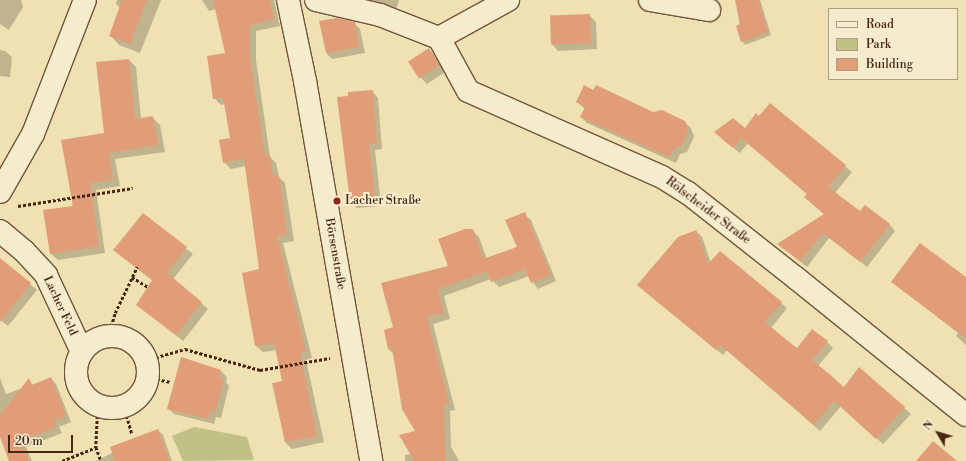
<!DOCTYPE html>
<meta charset="utf-8">
<style>
body{margin:0}
#map{position:relative;width:966px;height:461px;overflow:hidden;background:#f0e1b3;font-family:"Libre Bodoni",serif}
div>[style]{position:absolute}
.green>*{inset:0;background:#c1c187}
.shadow>*{inset:0;background:#0003}
.building>*{inset:0;background:#e19d78;transform-origin:0 0}
.path>*{height:2.5px;margin-top:-1.25px;transform-origin:0;background:repeating-linear-gradient(90deg,#462613 0 3px,transparent 0 5px)}
.roads{filter:drop-shadow(1px 0 #70553b) drop-shadow(-1px 0 #70553b) drop-shadow(0 1px #70553b) drop-shadow(0 -1px #70553b)}
.street>*{height:22px;margin:-11px;padding:0 11px;transform-origin:11px;border-radius:11px;background:#f5ecce}
.street>.ring{margin:-11px;padding:0;box-sizing:content-box;background:none;border:22px solid #f5ecce;border-radius:50%}
.secondary>*{height:22px;margin:-11px;padding:0 11px;transform-origin:11px;border-radius:11px;background:#f5ecce}
.dots>*{width:11px;height:11px;translate:-50% -50%;box-sizing:border-box;border:2px solid #f5ecce;border-radius:50%}
span{translate:-50% -50%;white-space:nowrap;text-align:center;line-height:1.15;-webkit-text-stroke:4px #f5ecce;paint-order:stroke}
.poi-label{font-size:12px;color:#462613}
.left{translate:0 -50%;text-align:left}
.street-label{font-size:12px;color:#462613}
.legend{position:absolute;left:828px;top:8px;width:130px;height:72px;box-sizing:border-box;background:#f5ecce;border:1px solid #af9d83;margin:0;padding:5px 7px;list-style:none;font-size:12px;color:#462613}
.legend li{display:flex;align-items:center;gap:8px;height:20px}
.legend b{width:20px;border:1px solid #af9d83}
.north{position:absolute;left:918px;top:413px;width:40px;height:40px;-webkit-text-stroke:3px #f5ecce;paint-order:stroke;rotate:308deg;font-size:11px;font-weight:700;line-height:16px;text-align:center;color:#462613}
.north::after{content:'';display:block;margin:auto;width:14px;height:18px;background:#462613;clip-path:polygon(50% 0,100% 100%,50% 72%,0 100%)}
.scale{position:absolute;left:8px;top:435px;width:65px;height:18px;box-sizing:border-box;border:2px solid #462613;border-top:0;padding-left:5px;font-size:12px;line-height:14px;white-space:nowrap;color:#462613;-webkit-text-stroke:3px #f5ecce;paint-order:stroke}
</style>
<div id="map">
<div class="green">
<i style="clip-path:polygon(194px 427px,247px 437px,254px 460px,183px 461px,172px 436px)"></i>
</div>
<div class="shadow">
<i style="clip-path:polygon(0 0,21px 0,23px 7px,9px 30px,0 24px)"></i>
<i style="clip-path:polygon(117px 0,161px 0,140px 53px,119px 45px,110px 35px,120px 8px,116px 4px)"></i>
<i style="clip-path:polygon(202px 0,274px 0,280px 26px,256px 31px,256px 60px,270px 157px,276px 163px,279px 177px,285px 183px,294px 241px,283px 243px,312px 358px,306px 360px,324px 442px,292px 449px,285px 442px,273px 384px,283px 381px,276px 350px,263px 352px,256px 346px,260px 270px,246px 166px,231px 169px,224px 162px,231px 139px,225px 104px,221px 105px,214px 98px,226px 54px,216px 9px,209px 11px)"></i>
<i style="clip-path:polygon(367px 0,399px 0,396px 11px,372px 5px)"></i>
<i style="clip-path:polygon(736px 0,760px 0,771px 35px,745px 45px,742px 41px)"></i>
<i style="clip-path:polygon(589px 15px,596px 22px,597px 49px,558px 51px,552px 44px)"></i>
<i style="clip-path:polygon(354px 23px,360px 29px,365px 53px,332px 59px,326px 53px)"></i>
<i style="clip-path:polygon(429px 49px,445px 72px,427px 84px,420px 77px)"></i>
<i style="clip-path:polygon(0 50px,5px 51px,12px 57px,10px 77px,0 76px)"></i>
<i style="clip-path:polygon(129px 60px,136px 67px,141px 119px,153px 118px,160px 125px,165px 152px,115px 159px,120px 186px,96px 190px,105px 253px,58px 260px,50px 253px,105px 133px)"></i>
<i style="clip-path:polygon(372px 91px,378px 98px,382px 149px,375px 150px,381px 206px,357px 208px,351px 202px,349px 97px)"></i>
<i style="clip-path:polygon(593px 91px,653px 114px,684px 122px,691px 128px,694px 137px,687px 152px,680px 154px,676px 163px,587px 123px,581px 117px,585px 109px,577px 102px)"></i>
<i style="clip-path:polygon(770px 105px,852px 172px,835px 193px,861px 213px,889px 224px,895px 231px,867px 267px,829px 238px,807px 267px,779px 245px,825px 215px,805px 197px,808px 195px,748px 143px,740px 153px,722px 139px,745px 129px)"></i>
<i style="clip-path:polygon(524px 214px,531px 220px,556px 281px,538px 289px,529px 276px,499px 287px,491px 279px,444px 296px,450px 319px,433px 324px,455px 410px,450px 411px,451px 447px,459px 461px,405px 461px,405px 455px,411px 454px,416px 432px,394px 354px,388px 349px,394px 328px,449px 266px,472px 230px,479px 237px,487px 259px,518px 247px)"></i>
<i style="clip-path:polygon(143px 215px,193px 254px,173px 279px,208px 309px,183px 341px,137px 305px,153px 281px,114px 250px)"></i>
<i style="clip-path:polygon(696px 231px,702px 237px,711px 263px,781px 303px,787px 308px,771px 328px,797px 350px,827px 342px,833px 348px,818px 366px,844px 388px,859px 368px,911px 414px,883px 444px,841px 406px,820px 431px,727px 350px,723px 355px,644px 291px)"></i>
<i style="clip-path:polygon(1px 260px,37px 290px,8px 326px,0 320px)"></i>
<i style="clip-path:polygon(966px 278px,966px 345px,956px 336px,958px 333px,892px 282px)"></i>
<i style="clip-path:polygon(182px 359px,221px 371px,227px 377px,226px 382px,229px 386px,221px 418px,216px 417px,214px 424px,174px 414px,168px 408px)"></i>
<i style="clip-path:polygon(0 378px,6px 394px,51px 378px,56px 384px,71px 422px,59px 427px,62px 433px,26px 447px,32px 461px,10px 461px,0 434px)"></i>
<i style="clip-path:polygon(158px 430px,163px 435px,172px 461px,96px 461px)"></i>
</div>
<div class="building">
<i style="clip-path:polygon(122px 0,147px 0,130px 44px,109px 36px)"></i>
<i style="clip-path:polygon(213px 0,270px 0,274px 19px,250px 25px,249px 53px,265px 156px,270px 155px,273px 176px,279px 176px,287px 235px,277px 236px,306px 352px,300px 353px,317px 436px,285px 442px,272px 383px,282px 381px,274px 343px,255px 346px,242px 273px,259px 269px,244px 159px,223px 163px,219px 140px,230px 138px,223px 97px,213px 99px,207px 56px,225px 53px)"></i>
<i style="clip-path:polygon(735px 0,758px 0,768px 32px,741px 42px,736px 26px,740px 24px)"></i>
<i style="left:590px;top:14px;width:29px;height:40px;rotate:88deg"></i>
<i style="clip-path:polygon(337px 18px,355px 22px,359px 47px,326px 53px,319px 21px)"></i>
<i style="left:429px;top:48px;width:20px;height:25px;rotate:57deg"></i>
<i style="clip-path:polygon(129px 59px,135px 119px,153px 116px,158px 145px,109px 153px,113px 179px,90px 183px,99px 246px,50px 254px,43px 210px,73px 206px,61px 140px,104px 133px,96px 62px)"></i>
<i style="clip-path:polygon(584px 85px,593px 90px,596px 85px,653px 112px,662px 110px,685px 121px,688px 131px,681px 146px,674px 148px,669px 157px,580px 117px,585px 107px,576px 102px)"></i>
<i style="clip-path:polygon(373px 90px,377px 143px,369px 144px,375px 200px,350px 202px,337px 97px,348px 96px,348px 92px)"></i>
<i style="clip-path:polygon(770px 103px,846px 165px,828px 187px,860px 211px,865px 205px,890px 224px,860px 262px,823px 233px,800px 261px,777px 244px,824px 214px,804px 197px,807px 194px,741px 138px,733px 148px,714px 132px,733px 118px,745px 128px,756px 113px,759px 116px)"></i>
<i style="clip-path:polygon(525px 212px,551px 275px,531px 283px,525px 269px,491px 282px,483px 259px,517px 247px,505px 220px)"></i>
<i style="clip-path:polygon(143px 213px,187px 247px,167px 273px,202px 302px,176px 335px,136px 305px,152px 280px,113px 250px)"></i>
<i style="clip-path:polygon(465px 229px,473px 229px,488px 271px,438px 289px,444px 313px,427px 317px,449px 403px,444px 404px,445px 461px,414px 461px,399px 435px,415px 431px,402px 409px,392px 348px,388px 349px,384px 330px,393px 327px,381px 283px,448px 266px,438px 239px)"></i>
<i style="clip-path:polygon(696px 230px,708px 264px,720px 251px,782px 302px,765px 322px,783px 337px,797px 348px,812px 329px,828px 341px,812px 360px,828px 373px,844px 387px,859px 367px,905px 407px,876px 439px,834px 401px,814px 425px,720px 345px,716px 350px,637px 285px,678px 237px)"></i>
<i style="clip-path:polygon(920px 243px,966px 277px,966px 338px,891px 282px)"></i>
<i style="clip-path:polygon(0 258px,31px 283px,0 322px)"></i>
<i style="clip-path:polygon(181px 357px,221px 370px,219px 378px,224px 379px,215px 413px,210px 411px,208px 419px,167px 409px)"></i>
<i style="clip-path:polygon(51px 377px,66px 416px,54px 421px,57px 427px,21px 441px,29px 461px,9px 461px,0 437px,0 415px,29px 378px,32px 385px)"></i>
<i style="clip-path:polygon(158px 429px,169px 461px,115px 461px,110px 447px)"></i>
<i style="clip-path:polygon(933px 441px,957px 461px,916px 461px)"></i>
</div>
<div class="path">
<i style="left:18px;top:206px;width:116px;rotate:-8.9deg"></i>
<i style="left:132px;top:277px;width:19px;rotate:32deg"></i>
<i style="left:108px;top:336px;width:24px;rotate:-73deg"></i>
<i style="left:115px;top:313px;width:51px;rotate:-64.4deg"></i>
<i style="left:146px;top:360px;width:41px;rotate:-15.8deg"></i>
<i style="left:185px;top:349px;width:78px;rotate:15.6deg"></i>
<i style="left:260px;top:370px;width:71px;rotate:-9.7deg"></i>
<i style="left:147px;top:377px;width:24px;rotate:12deg"></i>
<i style="left:98px;top:406px;width:41px;rotate:92.8deg"></i>
<i style="left:96px;top:447px;width:15px;rotate:70deg"></i>
<i style="left:124px;top:406px;width:29px;rotate:74deg"></i>
<i style="left:62px;top:461px;width:37px;rotate:-22deg"></i>
</div>
<div class="roads">
<div class="street">
<i style="left:288px;top:0;width:83px;rotate:78.1deg"></i>
<i style="left:305px;top:81px;width:386px;rotate:80.1deg"></i>
<i style="left:316px;top:0;width:66px;rotate:13.2deg"></i>
<i style="left:380px;top:15px;width:63px;rotate:21.3deg"></i>
<i style="left:439px;top:38px;width:60px;rotate:61.3deg"></i>
<i style="left:468px;top:91px;width:212px;rotate:23.9deg"></i>
<i style="left:662px;top:177px;width:31px;rotate:32deg"></i>
<i style="left:688px;top:193px;width:137px;rotate:38.2deg"></i>
<i style="left:796px;top:278px;width:218px;rotate:38.9deg"></i>
<i style="left:650px;top:0;width:60px;rotate:9.6deg"></i>
<i style="left:439px;top:38px;width:79px;rotate:-28.8deg"></i>
<i style="left:0;top:231px;width:31px;rotate:40deg"></i>
<i style="left:24px;top:251px;width:33px;rotate:47deg"></i>
<i style="left:46px;top:275px;width:85px;rotate:64.9deg"></i>
<i class="ring" style="left:76px;top:336px;width:50px;height:50px"></i>
</div>
<div class="secondary">
<i style="left:0;top:192px;width:67px;rotate:-60.4deg"></i>
<i style="left:33px;top:134px;width:144px;rotate:-68.8deg"></i>
</div>
</div>
<div class="dots">
<i style="left:337px;top:201px;background:#8f2418"></i>
</div>
<div class="poi-label">
<span class="left" style="left:345px;top:201px">Lacher Straße</span>
</div>
<div class="street-label">
<span style="left:708px;top:211px;rotate:37deg">Rölscheider Straße</span>
<span style="left:335px;top:254px;rotate:80deg">Börsenstraße</span>
<span style="left:60px;top:306px;rotate:65deg">Lacher Feld</span>
</div>
<ul class="legend">
<li><b style="height:5px;background:#f5ecce"></b>Road</li>
<li><b style="height:11px;background:#c1c187"></b>Park</li>
<li><b style="height:11px;background:#e19d78"></b>Building</li>
</ul>
<div class="north">N</div>
<div class="scale">20 m</div>
</div>
